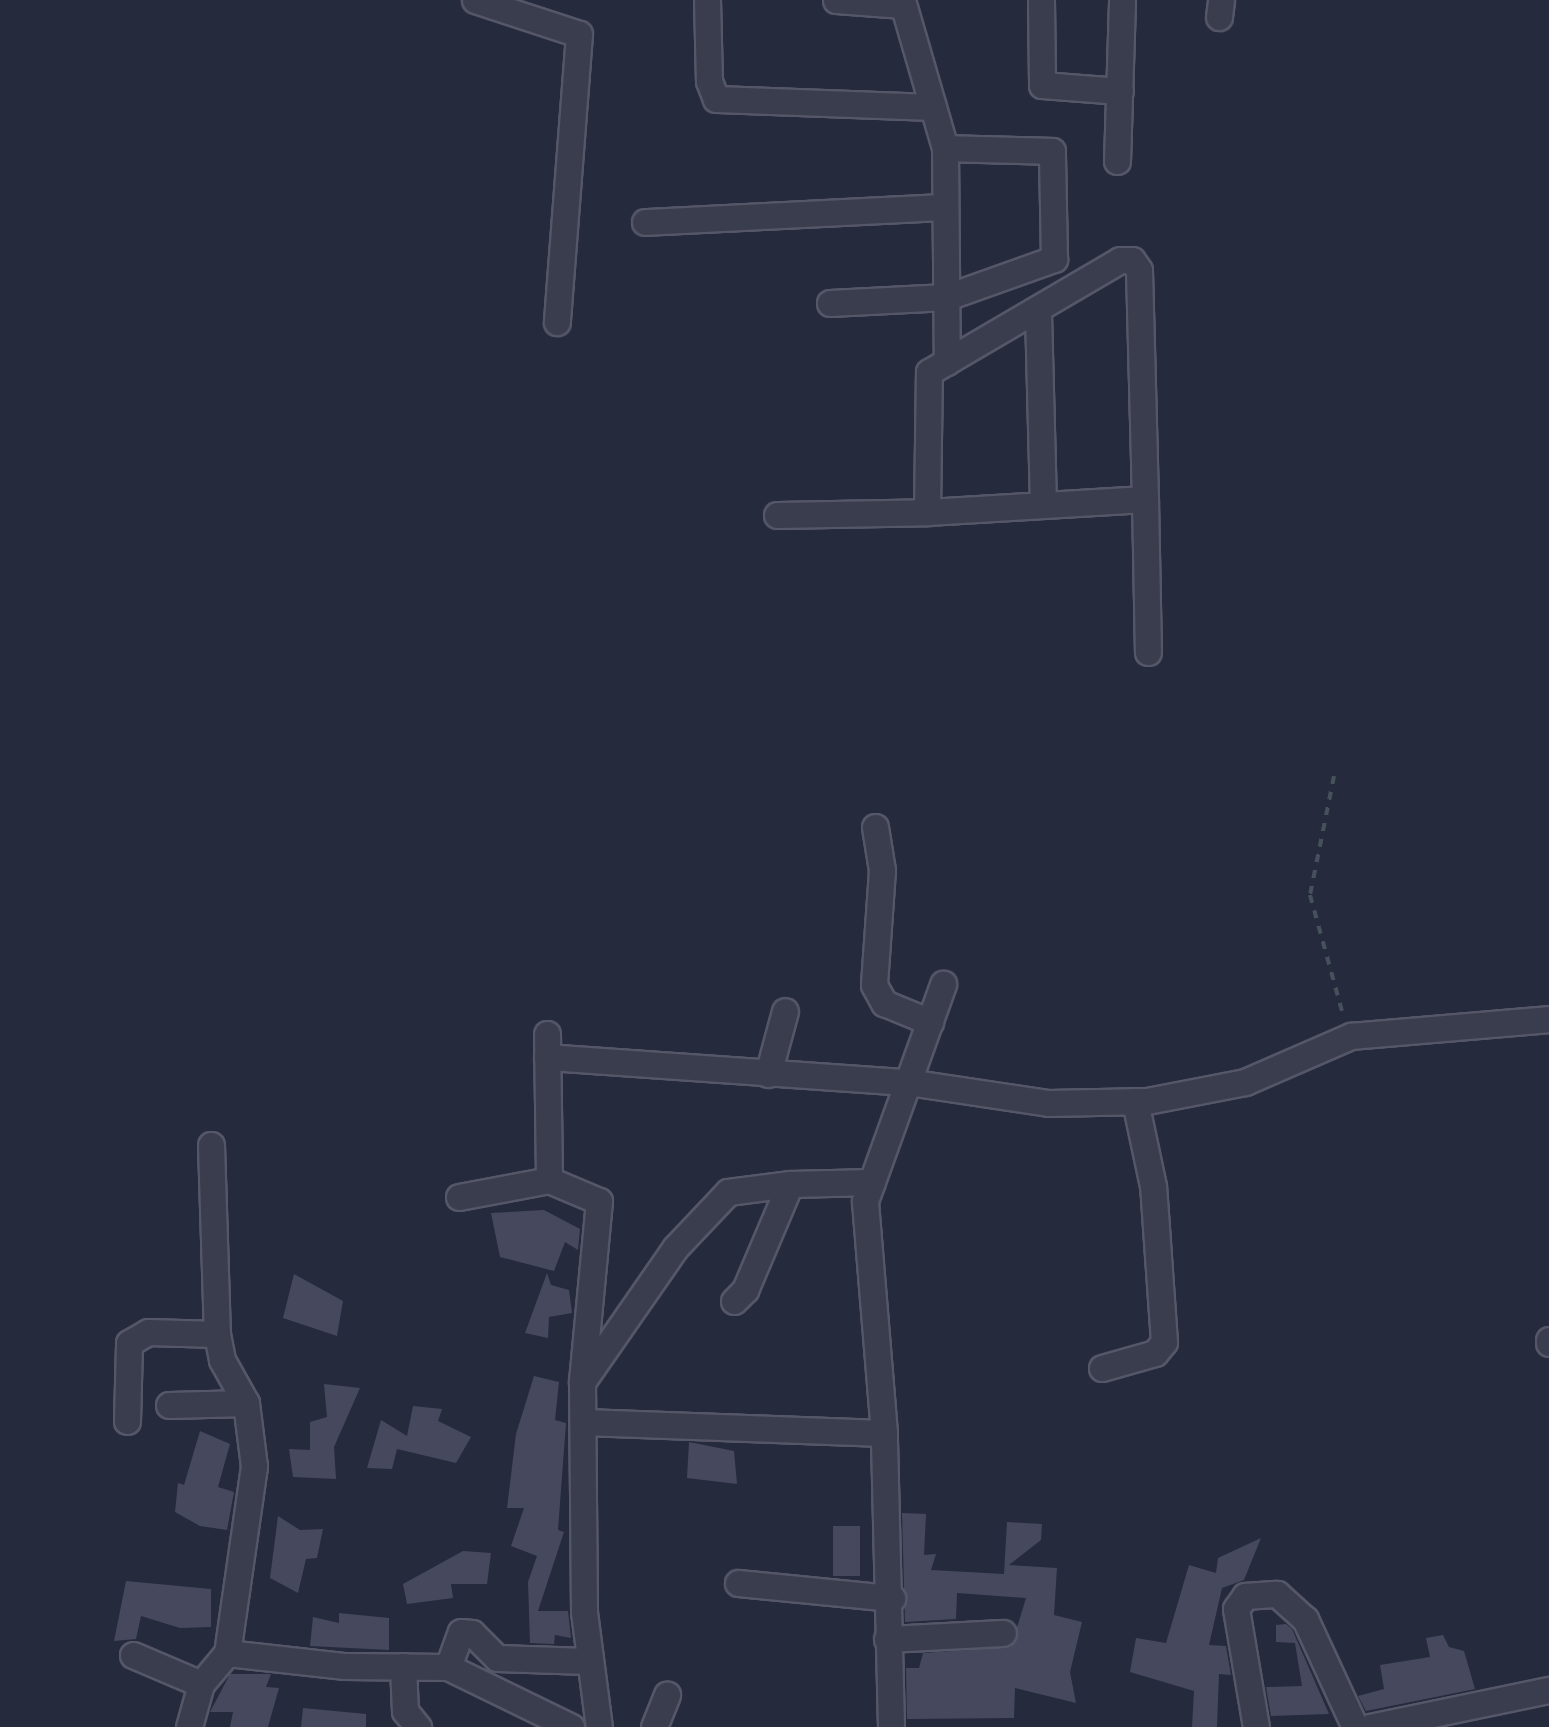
<!DOCTYPE html>
<style>
body{margin:0}
#map{position:relative;width:1549px;height:1727px;overflow:hidden;background:#262a3d;font-family:Mulish,sans-serif}
div>[style]{position:absolute}
.building>*{inset:0;background:#46495e;transform-origin:0 0}
.path>*{height:4px;margin-top:-2px;transform-origin:0;background:repeating-linear-gradient(90deg,#46525b 0 8px,transparent 0 16px)}
.roads{filter:drop-shadow(2px 0 #555768) drop-shadow(-2px 0 #555768) drop-shadow(0 2px #555768) drop-shadow(0 -2px #555768)}
.minor>*{height:25px;margin:-12.5px;padding:0 12.5px;transform-origin:12.5px;border-radius:12.5px;background:#3a3d4d}
span{translate:-50% -50%;white-space:nowrap;text-align:center;line-height:1.15;-webkit-text-stroke:9px #1f2132;paint-order:stroke}
</style>
<div id="map">
<div class="building">
<i style="clip-path:polygon(544px 1210px,580px 1229px,578px 1250px,565px 1242px,554px 1271px,500px 1257px,491px 1213px)"></i>
<i style="clip-path:polygon(547px 1273px,551px 1285px,569px 1290px,572px 1313px,549px 1317px,548px 1338px,525px 1333px)"></i>
<i style="clip-path:polygon(294px 1274px,343px 1301px,337px 1336px,283px 1318px)"></i>
<i style="clip-path:polygon(534px 1376px,559px 1382px,555px 1420px,566px 1423px,558px 1530px,564px 1532px,538px 1611px,568px 1611px,571px 1638px,555px 1635px,554px 1644px,530px 1643px,528px 1582px,537px 1556px,511px 1546px,524px 1508px,507px 1508px,516px 1434px)"></i>
<i style="clip-path:polygon(324px 1384px,360px 1388px,334px 1447px,336px 1479px,293px 1477px,289px 1449px,310px 1450px,310px 1422px,327px 1417px)"></i>
<i style="clip-path:polygon(413px 1406px,442px 1409px,438px 1421px,471px 1437px,456px 1463px,397px 1449px,392px 1469px,367px 1468px,381px 1420px,407px 1436px)"></i>
<i style="clip-path:polygon(200px 1431px,230px 1444px,218px 1487px,234px 1492px,227px 1530px,200px 1526px,175px 1512px,178px 1483px,184px 1485px)"></i>
<i style="clip-path:polygon(689px 1442px,734px 1451px,737px 1484px,687px 1478px)"></i>
<i style="clip-path:polygon(902px 1513px,926px 1514px,924px 1555px,936px 1554px,931px 1570px,1004px 1574px,1007px 1522px,1042px 1524px,1041px 1540px,1009px 1565px,1057px 1568px,1054px 1615px,1082px 1622px,1070px 1672px,1076px 1703px,1015px 1688px,1014px 1718px,907px 1719px,906px 1668px,919px 1668px,923px 1653px,1011px 1647px,1026px 1598px,957px 1593px,956px 1619px,905px 1622px)"></i>
<i style="clip-path:polygon(278px 1516px,300px 1530px,323px 1529px,317px 1558px,306px 1559px,298px 1593px,270px 1578px)"></i>
<i style="left:833px;top:1526px;width:27px;height:50px"></i>
<i style="clip-path:polygon(1261px 1538px,1244px 1580px,1222px 1588px,1209px 1645px,1226px 1646px,1231px 1675px,1219px 1674px,1217px 1727px,1192px 1727px,1194px 1691px,1130px 1672px,1136px 1638px,1166px 1643px,1189px 1565px,1216px 1573px,1218px 1558px)"></i>
<i style="clip-path:polygon(463px 1551px,491px 1553px,487px 1584px,451px 1584px,453px 1598px,407px 1604px,403px 1584px)"></i>
<i style="clip-path:polygon(126px 1581px,211px 1589px,211px 1627px,180px 1628px,141px 1616px,136px 1639px,114px 1641px)"></i>
<i style="clip-path:polygon(339px 1613px,389px 1618px,389px 1650px,310px 1646px,313px 1617px,339px 1623px)"></i>
<i style="clip-path:polygon(1286px 1624px,1292px 1629px,1329px 1714px,1271px 1716px,1266px 1687px,1302px 1686px,1295px 1643px,1276px 1642px,1276px 1625px)"></i>
<i style="clip-path:polygon(1443px 1635px,1449px 1647px,1464px 1651px,1475px 1689px,1366px 1711px,1358px 1696px,1384px 1689px,1380px 1665px,1430px 1657px,1426px 1638px)"></i>
<i style="clip-path:polygon(230px 1674px,271px 1674px,266px 1687px,279px 1688px,268px 1727px,230px 1727px,233px 1712px,210px 1712px)"></i>
<i style="clip-path:polygon(303px 1708px,366px 1714px,366px 1727px,301px 1727px)"></i>
</div>
<div class="path">
<i style="left:1334px;top:776px;width:121px;rotate:101.4deg"></i>
<i style="left:1310px;top:895px;width:124px;rotate:74.6deg"></i>
</div>
<div class="roads">
<div class="minor">
<i style="left:475px;top:0;width:109px;rotate:18.1deg"></i>
<i style="left:579px;top:34px;width:289px;rotate:94.4deg"></i>
<i style="left:707px;top:0;width:81px;rotate:88.6deg"></i>
<i style="left:709px;top:81px;width:19px;rotate:69deg"></i>
<i style="left:716px;top:99px;width:217px;rotate:2.1deg"></i>
<i style="left:836px;top:0;width:67px;rotate:4.3deg"></i>
<i style="left:902px;top:0;width:154px;rotate:73.8deg"></i>
<i style="left:945px;top:148px;width:214px;rotate:89.5deg"></i>
<i style="left:1041px;top:0;width:85px;rotate:89.3deg"></i>
<i style="left:1042px;top:85px;width:78px;rotate:4.4deg"></i>
<i style="left:1219px;top:17px;width:17px;rotate:-83deg"></i>
<i style="left:1117px;top:161px;width:161px;rotate:-88.2deg"></i>
<i style="left:645px;top:222px;width:300px;rotate:-2.9deg"></i>
<i style="left:830px;top:303px;width:117px;rotate:-2.9deg"></i>
<i style="left:947px;top:297px;width:114px;rotate:-19.6deg"></i>
<i style="left:1054px;top:259px;width:108px;rotate:-91.1deg"></i>
<i style="left:1052px;top:151px;width:107px;rotate:-178.4deg"></i>
<i style="left:1038px;top:313px;width:192px;rotate:88.5deg"></i>
<i style="left:1145px;top:499px;width:218px;rotate:176.6deg"></i>
<i style="left:927px;top:512px;width:140px;rotate:-89.2deg"></i>
<i style="left:929px;top:372px;width:221px;rotate:-30.4deg"></i>
<i style="left:1120px;top:260px;width:12px"></i>
<i style="left:1132px;top:260px;width:12px;rotate:55deg"></i>
<i style="left:1139px;top:270px;width:229px;rotate:88.5deg"></i>
<i style="left:1145px;top:499px;width:153px;rotate:88.9deg"></i>
<i style="left:777px;top:515px;width:150px;rotate:-1.1deg"></i>
<i style="left:875px;top:827px;width:44px;rotate:80.8deg"></i>
<i style="left:882px;top:870px;width:115px;rotate:94deg"></i>
<i style="left:874px;top:985px;width:21px;rotate:61deg"></i>
<i style="left:884px;top:1003px;width:50px;rotate:22.4deg"></i>
<i style="left:547px;top:1034px;width:146px;rotate:89.2deg"></i>
<i style="left:547px;top:1057px;width:362px;rotate:4deg"></i>
<i style="left:908px;top:1082px;width:142px;rotate:8.5deg"></i>
<i style="left:1048px;top:1103px;width:99px;rotate:-1.2deg"></i>
<i style="left:1147px;top:1101px;width:100px;rotate:-11deg"></i>
<i style="left:1245px;top:1082px;width:116px;rotate:-23.5deg"></i>
<i style="left:1351px;top:1036px;width:199px;rotate:-4.9deg"></i>
<i style="left:768px;top:1074px;width:65px;rotate:-74.9deg"></i>
<i style="left:211px;top:1145px;width:189px;rotate:88.2deg"></i>
<i style="left:217px;top:1334px;width:26px;rotate:79deg"></i>
<i style="left:222px;top:1360px;width:49px;rotate:60.8deg"></i>
<i style="left:246px;top:1403px;width:64px;rotate:82.8deg"></i>
<i style="left:254px;top:1466px;width:189px;rotate:98.2deg"></i>
<i style="left:459px;top:1197px;width:92px;rotate:-10.7deg"></i>
<i style="left:549px;top:1180px;width:54px;rotate:22.8deg"></i>
<i style="left:599px;top:1201px;width:182px;rotate:95.4deg"></i>
<i style="left:582px;top:1382px;width:230px;rotate:89.5deg"></i>
<i style="left:584px;top:1612px;width:116px;rotate:82.6deg"></i>
<i style="left:734px;top:1301px;width:16px;rotate:-45deg"></i>
<i style="left:745px;top:1290px;width:115px;rotate:-67deg"></i>
<i style="left:790px;top:1184px;width:82px;rotate:-1.4deg"></i>
<i style="left:1549px;top:1340px;width:3px;rotate:90deg"></i>
<i style="left:1102px;top:1368px;width:55px;rotate:-15.8deg"></i>
<i style="left:1155px;top:1353px;width:14px;rotate:-51deg"></i>
<i style="left:1164px;top:1342px;width:156px;rotate:-94deg"></i>
<i style="left:1153px;top:1186px;width:87px;rotate:-102deg"></i>
<i style="left:582px;top:1382px;width:163px;rotate:-55.2deg"></i>
<i style="left:675px;top:1248px;width:77px;rotate:-46.6deg"></i>
<i style="left:728px;top:1192px;width:63px;rotate:-7.4deg"></i>
<i style="left:169px;top:1405px;width:77px;rotate:-1.5deg"></i>
<i style="left:127px;top:1421px;width:78px;rotate:-88.5deg"></i>
<i style="left:129px;top:1343px;width:22px;rotate:-30deg"></i>
<i style="left:148px;top:1332px;width:69px;rotate:1.7deg"></i>
<i style="left:583px;top:1422px;width:301px;rotate:2.1deg"></i>
<i style="left:738px;top:1583px;width:155px;rotate:5.6deg"></i>
<i style="left:887px;top:1639px;width:116px;rotate:-3deg"></i>
<i style="left:133px;top:1655px;width:74px;rotate:23.1deg"></i>
<i style="left:403px;top:1666px;width:45px;rotate:87.5deg"></i>
<i style="left:405px;top:1711px;width:21px;rotate:51deg"></i>
<i style="left:448px;top:1667px;width:37px;rotate:-70deg"></i>
<i style="left:461px;top:1632px;width:11px;rotate:5deg"></i>
<i style="left:472px;top:1633px;width:35px;rotate:45deg"></i>
<i style="left:497px;top:1658px;width:91px;rotate:1.9deg"></i>
<i style="left:189px;top:1727px;width:45px;rotate:-74.4deg"></i>
<i style="left:201px;top:1684px;width:40px;rotate:-50deg"></i>
<i style="left:227px;top:1653px;width:119px;rotate:6.3deg"></i>
<i style="left:345px;top:1666px;width:103px;rotate:0.6deg"></i>
<i style="left:448px;top:1667px;width:137px;rotate:26deg"></i>
<i style="left:654px;top:1727px;width:35px;rotate:-68deg"></i>
<i style="left:891px;top:1727px;width:294px;rotate:-91.4deg"></i>
<i style="left:884px;top:1433px;width:233px;rotate:-94.7deg"></i>
<i style="left:865px;top:1201px;width:231px;rotate:-70.2deg"></i>
<i style="left:1256px;top:1727px;width:120px;rotate:-99.6deg"></i>
<i style="left:1236px;top:1609px;width:16px;rotate:-55deg"></i>
<i style="left:1245px;top:1596px;width:32px;rotate:-4deg"></i>
<i style="left:1277px;top:1594px;width:38px;rotate:42deg"></i>
<i style="left:1305px;top:1619px;width:119px;rotate:65.2deg"></i>
<i style="left:1370px;top:1727px;width:183px;rotate:-11.7deg"></i>
</div>
</div>
</div>
